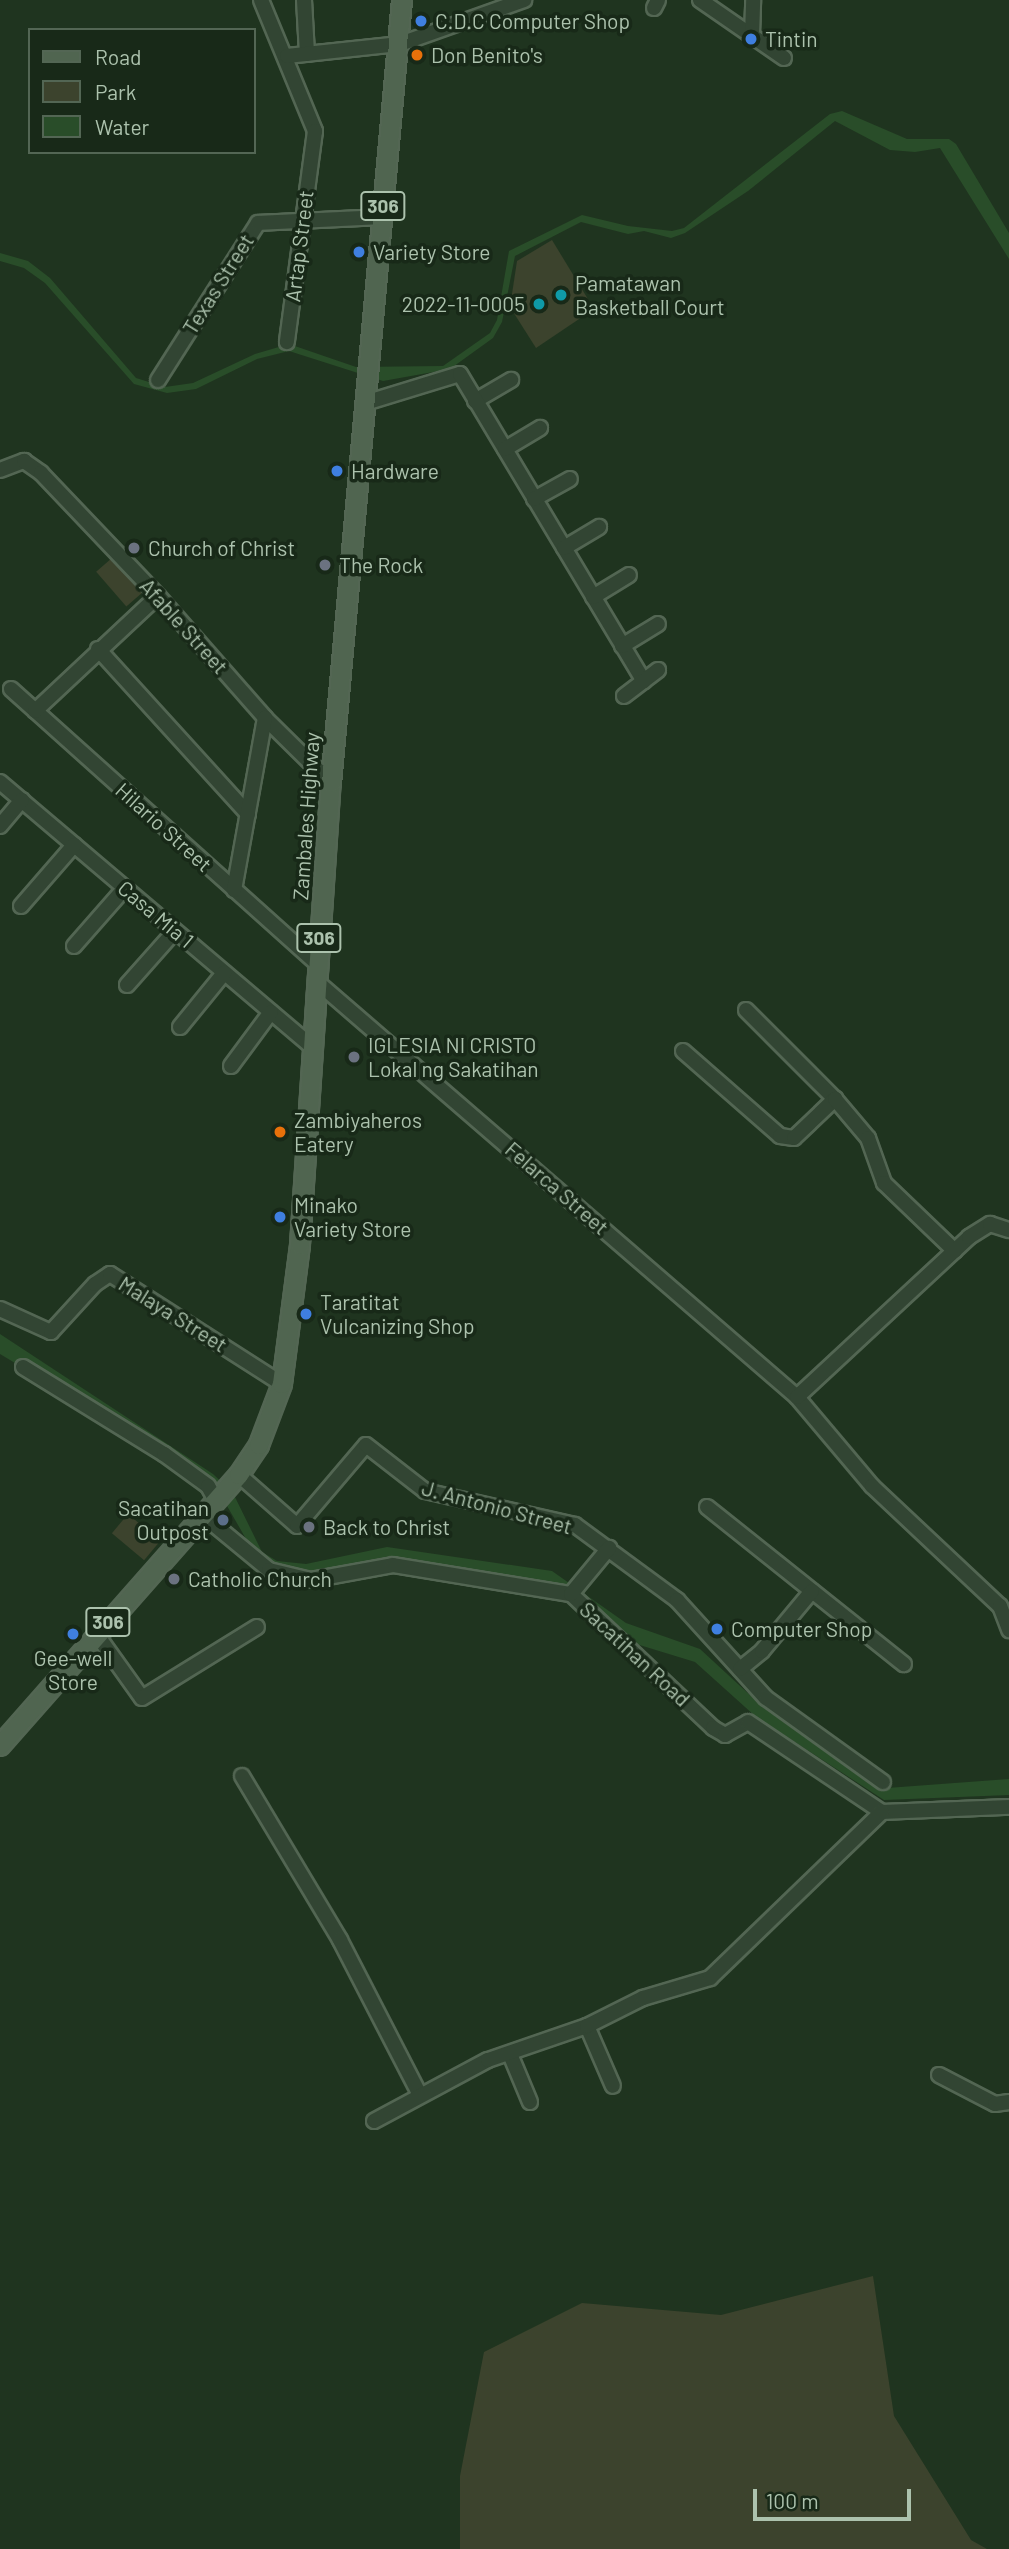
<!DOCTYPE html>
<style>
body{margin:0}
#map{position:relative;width:1009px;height:2549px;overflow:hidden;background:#1f341f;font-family:Barlow,sans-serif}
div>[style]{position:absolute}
.green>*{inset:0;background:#3c432d;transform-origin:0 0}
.water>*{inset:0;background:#294d29}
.roads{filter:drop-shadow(2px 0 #536653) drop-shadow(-2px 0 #536653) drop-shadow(0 2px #536653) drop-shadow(0 -2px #536653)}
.minor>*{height:14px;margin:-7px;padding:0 7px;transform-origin:7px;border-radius:7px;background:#324533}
.major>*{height:18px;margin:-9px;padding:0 9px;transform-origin:9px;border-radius:9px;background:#506550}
.dots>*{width:19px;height:19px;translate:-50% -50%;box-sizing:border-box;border:4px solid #182918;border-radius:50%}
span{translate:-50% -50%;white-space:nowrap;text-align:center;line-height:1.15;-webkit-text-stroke:7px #182918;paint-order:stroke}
.shield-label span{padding:2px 5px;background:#182918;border:2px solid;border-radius:5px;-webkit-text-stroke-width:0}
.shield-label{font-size:19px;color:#acc2ad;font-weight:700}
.poi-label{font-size:21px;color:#acc2ad}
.left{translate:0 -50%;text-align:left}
.right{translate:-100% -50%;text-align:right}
.street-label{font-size:21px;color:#acc2ad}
.legend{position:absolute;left:28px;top:28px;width:228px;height:126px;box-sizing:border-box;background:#182918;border:2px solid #536654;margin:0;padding:9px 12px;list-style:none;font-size:21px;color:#acc2ad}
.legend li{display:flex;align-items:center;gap:14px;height:35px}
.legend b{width:35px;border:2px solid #536654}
.scale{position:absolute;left:753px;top:2489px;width:158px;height:32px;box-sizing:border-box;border:4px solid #acc2ad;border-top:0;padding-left:9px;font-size:21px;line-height:24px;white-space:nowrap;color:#acc2ad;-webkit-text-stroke:5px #182918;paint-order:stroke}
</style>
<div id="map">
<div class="green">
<i style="clip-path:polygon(552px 240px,594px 309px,536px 348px,510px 307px,517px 261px)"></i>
<i style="left:112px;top:558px;width:46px;height:21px;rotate:49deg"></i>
<i style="left:128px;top:1514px;width:42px;height:25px;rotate:40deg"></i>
<i style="clip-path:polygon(873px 2276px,894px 2416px,971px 2540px,987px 2549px,460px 2549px,460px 2476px,484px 2352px,582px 2303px,721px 2315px)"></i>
</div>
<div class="water">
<i style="clip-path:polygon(842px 111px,907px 139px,949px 139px,956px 144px,1009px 233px,1009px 259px,940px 148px,915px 152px,890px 150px,835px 121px,748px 191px,685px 233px,671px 238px,644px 231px,628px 234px,581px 222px,515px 256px,502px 322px,493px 338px,450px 369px,383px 381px,289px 351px,257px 359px,196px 389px,167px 393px,134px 384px,45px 283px,24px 268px,0 261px,0 253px,28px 261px,50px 278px,136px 378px,165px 387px,193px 383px,255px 354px,289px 344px,356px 367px,443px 366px,490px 333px,497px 320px,509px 251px,582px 215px,628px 226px,672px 231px,684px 228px,830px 114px)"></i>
<i style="clip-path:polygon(0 1334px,213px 1474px,233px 1493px,262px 1552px,277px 1561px,306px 1564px,387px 1547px,552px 1571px,626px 1623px,700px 1649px,764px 1708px,887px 1788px,1009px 1779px,1009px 1795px,884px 1800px,755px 1716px,695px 1662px,620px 1639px,559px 1591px,393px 1560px,308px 1578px,271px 1568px,253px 1551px,223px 1499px,110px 1420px,0 1354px)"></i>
</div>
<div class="roads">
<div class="minor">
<i style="left:261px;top:0;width:142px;rotate:67.6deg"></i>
<i style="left:315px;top:131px;width:213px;rotate:97.6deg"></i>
<i style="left:304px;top:0;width:54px;rotate:86.8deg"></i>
<i style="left:700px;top:0;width:102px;rotate:34.6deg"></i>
<i style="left:654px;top:8px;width:9px;rotate:-63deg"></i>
<i style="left:752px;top:35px;width:35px;rotate:-88deg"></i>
<i style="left:287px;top:56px;width:114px;rotate:-6.1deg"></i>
<i style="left:400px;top:44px;width:132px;rotate:-19.5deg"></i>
<i style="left:158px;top:380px;width:186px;rotate:-57.5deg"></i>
<i style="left:258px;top:223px;width:123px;rotate:-2.8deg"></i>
<i style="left:475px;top:401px;width:42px;rotate:-30.3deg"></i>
<i style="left:365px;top:403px;width:99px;rotate:-17deg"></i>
<i style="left:460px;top:374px;width:358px;rotate:59.1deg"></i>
<i style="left:505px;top:449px;width:41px;rotate:-31deg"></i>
<i style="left:0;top:470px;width:26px;rotate:-21deg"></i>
<i style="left:24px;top:461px;width:21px;rotate:35deg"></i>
<i style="left:41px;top:473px;width:170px;rotate:46.4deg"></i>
<i style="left:158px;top:596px;width:162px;rotate:48.7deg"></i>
<i style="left:265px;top:718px;width:93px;rotate:44.6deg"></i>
<i style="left:534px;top:499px;width:41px;rotate:-29.1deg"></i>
<i style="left:564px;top:548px;width:41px;rotate:-31deg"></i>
<i style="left:593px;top:597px;width:42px;rotate:-31.4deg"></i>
<i style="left:622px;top:646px;width:42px;rotate:-31.4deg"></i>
<i style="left:98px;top:649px;width:223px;rotate:47.7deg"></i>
<i style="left:11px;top:689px;width:412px;rotate:41.9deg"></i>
<i style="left:624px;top:696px;width:43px;rotate:-37.4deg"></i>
<i style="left:35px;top:711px;width:168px;rotate:-43.1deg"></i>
<i style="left:0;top:782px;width:409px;rotate:40.3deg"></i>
<i style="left:0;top:826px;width:34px;rotate:-50deg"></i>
<i style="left:234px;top:890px;width:175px;rotate:-79.8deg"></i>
<i style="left:21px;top:906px;width:81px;rotate:-49deg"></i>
<i style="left:74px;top:946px;width:77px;rotate:-48.7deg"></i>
<i style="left:316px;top:981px;width:636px;rotate:40.86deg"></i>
<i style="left:797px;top:1397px;width:116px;rotate:49.9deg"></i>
<i style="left:872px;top:1486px;width:175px;rotate:43.2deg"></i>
<i style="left:1000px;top:1606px;width:26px;rotate:69deg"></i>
<i style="left:127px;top:985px;width:72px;rotate:-48.4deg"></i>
<i style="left:746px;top:1010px;width:126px;rotate:45deg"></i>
<i style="left:180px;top:1027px;width:70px;rotate:-50.8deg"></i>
<i style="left:683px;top:1051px;width:129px;rotate:41.2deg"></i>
<i style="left:780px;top:1136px;width:14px;rotate:8deg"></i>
<i style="left:794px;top:1138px;width:57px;rotate:-43.6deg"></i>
<i style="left:835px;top:1099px;width:51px;rotate:49.8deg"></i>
<i style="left:868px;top:1138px;width:48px;rotate:70.4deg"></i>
<i style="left:884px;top:1183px;width:98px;rotate:43.8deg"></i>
<i style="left:231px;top:1066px;width:67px;rotate:-53.5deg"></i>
<i style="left:0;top:1309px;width:56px;rotate:24.3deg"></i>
<i style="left:51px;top:1332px;width:65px;rotate:-47.5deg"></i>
<i style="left:95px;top:1284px;width:18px;rotate:-34deg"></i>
<i style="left:110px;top:1274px;width:204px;rotate:32.6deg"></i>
<i style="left:23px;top:1367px;width:166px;rotate:31.7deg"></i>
<i style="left:164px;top:1454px;width:54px;rotate:36deg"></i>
<i style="left:208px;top:1486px;width:18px;rotate:61deg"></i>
<i style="left:797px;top:1397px;width:235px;rotate:-42.9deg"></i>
<i style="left:969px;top:1237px;width:25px;rotate:-32deg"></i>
<i style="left:990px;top:1224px;width:20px;rotate:18deg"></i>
<i style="left:239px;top:1475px;width:77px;rotate:41.3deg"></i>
<i style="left:297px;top:1526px;width:106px;rotate:-49.6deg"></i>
<i style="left:366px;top:1445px;width:75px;rotate:37.9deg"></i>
<i style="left:425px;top:1491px;width:154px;rotate:12.8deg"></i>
<i style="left:575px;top:1525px;width:127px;rotate:36.3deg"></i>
<i style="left:677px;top:1600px;width:132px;rotate:47.8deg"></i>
<i style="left:766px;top:1698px;width:144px;rotate:35.7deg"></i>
<i style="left:707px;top:1507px;width:252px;rotate:38.6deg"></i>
<i style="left:205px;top:1517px;width:83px;rotate:39.6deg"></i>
<i style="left:269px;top:1570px;width:43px;rotate:13.4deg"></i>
<i style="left:311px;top:1580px;width:83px;rotate:-10.4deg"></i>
<i style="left:393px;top:1565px;width:180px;rotate:9.3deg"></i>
<i style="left:571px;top:1594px;width:195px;rotate:43.3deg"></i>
<i style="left:713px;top:1728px;width:14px;rotate:30deg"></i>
<i style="left:725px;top:1735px;width:26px;rotate:-29deg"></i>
<i style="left:748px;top:1722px;width:161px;rotate:33.9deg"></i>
<i style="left:882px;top:1812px;width:127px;rotate:-2.3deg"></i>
<i style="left:571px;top:1594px;width:60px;rotate:-50.4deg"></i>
<i style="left:97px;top:1635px;width:77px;rotate:54.5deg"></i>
<i style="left:142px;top:1698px;width:135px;rotate:-31.7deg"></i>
<i style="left:740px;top:1669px;width:28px;rotate:-39deg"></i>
<i style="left:762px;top:1651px;width:78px;rotate:-50.2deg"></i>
<i style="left:242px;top:1776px;width:191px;rotate:59.1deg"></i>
<i style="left:340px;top:1940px;width:174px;rotate:62.7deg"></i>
<i style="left:587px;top:2026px;width:65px;rotate:66.6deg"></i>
<i style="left:510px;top:2054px;width:52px;rotate:67.4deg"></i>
<i style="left:939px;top:2075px;width:63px;rotate:27.4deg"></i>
<i style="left:995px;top:2104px;width:14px;rotate:-8deg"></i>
<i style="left:374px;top:2121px;width:129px;rotate:-28.2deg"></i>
<i style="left:488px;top:2060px;width:105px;rotate:-19deg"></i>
<i style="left:587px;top:2026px;width:63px;rotate:-26.6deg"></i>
<i style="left:643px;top:1998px;width:70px;rotate:-16.6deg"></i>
<i style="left:710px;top:1978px;width:239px;rotate:-44deg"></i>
</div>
<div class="major">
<i style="left:0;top:1746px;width:361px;rotate:-48.6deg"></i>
<i style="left:239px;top:1475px;width:36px;rotate:-56deg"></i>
<i style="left:259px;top:1445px;width:65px;rotate:-69.3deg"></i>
<i style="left:282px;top:1384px;width:140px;rotate:-82.6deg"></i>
<i style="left:300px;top:1245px;width:463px;rotate:-86.2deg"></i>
<i style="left:331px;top:783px;width:786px;rotate:-84.82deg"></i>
</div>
</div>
<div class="dots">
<i style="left:421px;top:21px;background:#3f7fe0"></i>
<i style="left:751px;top:39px;background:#3f7fe0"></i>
<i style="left:417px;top:55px;background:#e8710a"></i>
<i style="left:359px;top:252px;background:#3f7fe0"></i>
<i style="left:561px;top:295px;background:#0f9aa8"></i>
<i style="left:539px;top:304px;background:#0f9aa8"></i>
<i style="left:337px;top:471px;background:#3f7fe0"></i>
<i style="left:134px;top:548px;background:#6b7280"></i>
<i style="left:325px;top:565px;background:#6b7280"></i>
<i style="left:354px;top:1057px;background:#6b7280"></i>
<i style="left:280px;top:1132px;background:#e8710a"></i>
<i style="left:280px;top:1217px;background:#3f7fe0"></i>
<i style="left:306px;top:1314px;background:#3f7fe0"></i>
<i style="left:223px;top:1520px;background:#5c6f8a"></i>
<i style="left:309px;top:1527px;background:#6b7280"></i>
<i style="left:174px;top:1579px;background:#6b7280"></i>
<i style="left:717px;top:1629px;background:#3f7fe0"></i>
<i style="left:73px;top:1634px;background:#3f7fe0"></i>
</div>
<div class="shield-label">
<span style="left:383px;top:206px">306</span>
<span style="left:319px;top:938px">306</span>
<span style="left:108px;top:1622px">306</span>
</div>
<div class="poi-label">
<span class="left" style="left:435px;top:21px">C.D.C Computer Shop</span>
<span class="left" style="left:765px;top:39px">Tintin</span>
<span class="left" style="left:431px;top:55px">Don Benito's</span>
<span class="left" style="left:373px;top:252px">Variety Store</span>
<span class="left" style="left:575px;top:295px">Pamatawan<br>Basketball Court</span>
<span class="right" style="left:525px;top:304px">2022-11-0005</span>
<span class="left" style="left:351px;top:471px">Hardware</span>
<span class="left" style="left:148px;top:548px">Church of Christ</span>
<span class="left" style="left:339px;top:565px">The Rock</span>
<span class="left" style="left:368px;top:1057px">IGLESIA NI CRISTO<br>Lokal ng Sakatihan</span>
<span class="left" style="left:294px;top:1132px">Zambiyaheros<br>Eatery</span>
<span class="left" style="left:294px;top:1217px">Minako<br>Variety Store</span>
<span class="left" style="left:320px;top:1314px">Taratitat<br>Vulcanizing Shop</span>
<span class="right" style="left:209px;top:1520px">Sacatihan<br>Outpost</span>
<span class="left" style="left:323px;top:1527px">Back to Christ</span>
<span class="left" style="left:188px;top:1579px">Catholic Church</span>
<span class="left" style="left:731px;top:1629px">Computer Shop</span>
<span style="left:73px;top:1670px">Gee-well<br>Store</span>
</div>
<div class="street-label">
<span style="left:299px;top:246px;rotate:-83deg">Artap Street</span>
<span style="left:218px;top:284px;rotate:-58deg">Texas Street</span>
<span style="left:184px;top:626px;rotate:48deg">Afable Street</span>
<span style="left:306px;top:816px;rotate:-86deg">Zambales Highway</span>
<span style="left:164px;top:827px;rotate:42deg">Hilario Street</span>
<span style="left:156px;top:914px;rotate:40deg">Casa Mia 1</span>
<span style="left:557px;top:1188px;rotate:41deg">Felarca Street</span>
<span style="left:173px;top:1314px;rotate:32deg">Malaya Street</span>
<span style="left:497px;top:1507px;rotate:15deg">J. Antonio Street</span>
<span style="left:635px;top:1654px;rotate:43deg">Sacatihan Road</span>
</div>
<ul class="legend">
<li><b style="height:9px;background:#506550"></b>Road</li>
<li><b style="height:19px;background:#3c432d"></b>Park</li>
<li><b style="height:19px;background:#294d29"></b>Water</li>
</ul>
<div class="scale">100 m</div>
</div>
